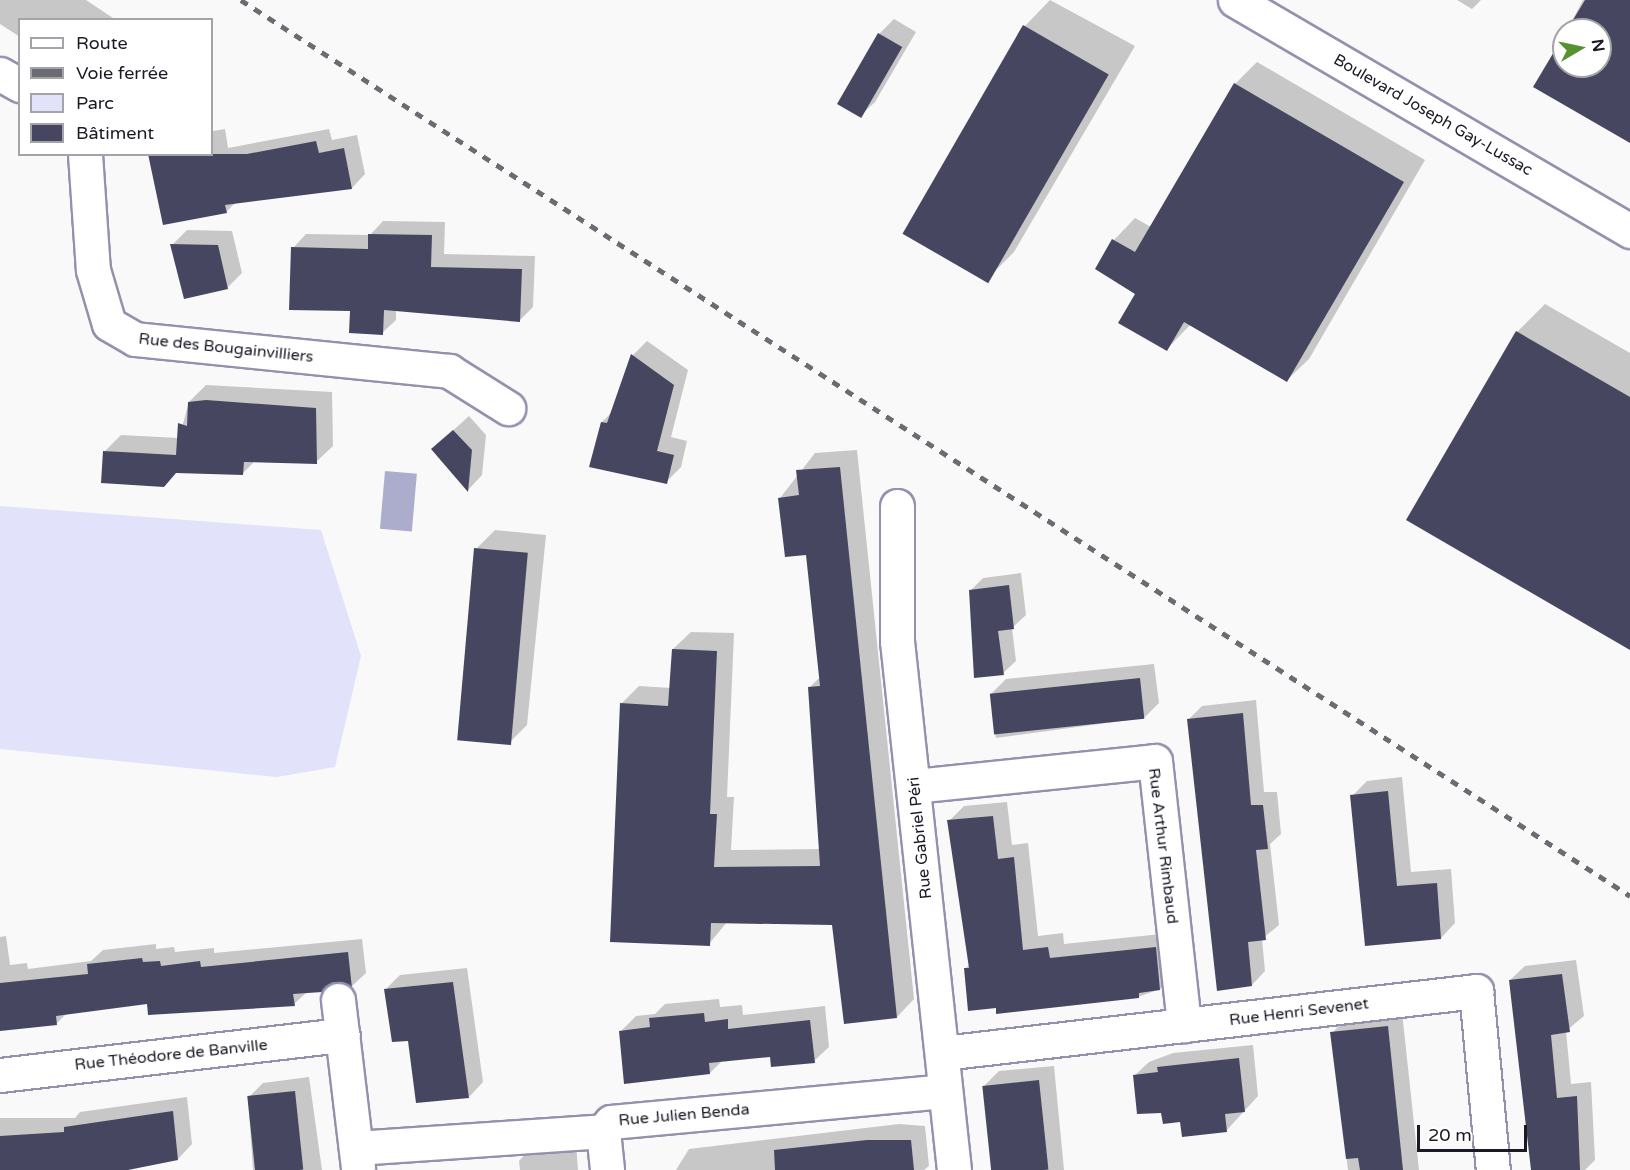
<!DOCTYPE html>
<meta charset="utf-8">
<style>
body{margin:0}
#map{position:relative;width:1630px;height:1170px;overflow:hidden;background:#f9f9f9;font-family:"Varela Round",sans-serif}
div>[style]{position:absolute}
.green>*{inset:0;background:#e2e2fb}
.water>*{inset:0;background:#acaccc;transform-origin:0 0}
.shadow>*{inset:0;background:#0003}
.building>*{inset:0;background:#474661;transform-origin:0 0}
.roads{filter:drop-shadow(2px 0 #9292af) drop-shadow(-2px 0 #9292af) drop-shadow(0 2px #9292af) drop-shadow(0 -2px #9292af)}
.minor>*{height:33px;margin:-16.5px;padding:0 16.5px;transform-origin:16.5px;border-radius:16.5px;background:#fff}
.rail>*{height:4.5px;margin-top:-2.25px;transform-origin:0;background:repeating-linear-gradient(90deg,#6b6b72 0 8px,transparent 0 16px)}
span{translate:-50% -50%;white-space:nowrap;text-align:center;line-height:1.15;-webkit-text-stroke:6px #fff;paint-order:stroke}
.street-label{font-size:16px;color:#1a1a25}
.legend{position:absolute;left:18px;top:18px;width:195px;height:138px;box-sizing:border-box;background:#fff;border:2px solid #a3a3a8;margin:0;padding:8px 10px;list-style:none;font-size:18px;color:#1a1a25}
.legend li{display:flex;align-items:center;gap:12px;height:30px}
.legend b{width:30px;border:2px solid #a3a3a8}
.north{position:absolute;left:1552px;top:18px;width:60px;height:60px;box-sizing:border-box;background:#fff;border:2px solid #a3a3a8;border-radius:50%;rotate:81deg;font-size:16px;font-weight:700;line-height:24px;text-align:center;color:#1a1a25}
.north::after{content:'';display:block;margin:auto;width:21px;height:27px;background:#569231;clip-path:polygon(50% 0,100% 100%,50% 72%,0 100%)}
.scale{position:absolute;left:1417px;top:1125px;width:110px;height:27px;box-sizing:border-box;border:3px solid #1a1a25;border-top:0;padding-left:8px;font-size:18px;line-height:21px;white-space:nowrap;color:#1a1a25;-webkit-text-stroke:4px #fff;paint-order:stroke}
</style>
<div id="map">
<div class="green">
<i style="clip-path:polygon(0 506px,321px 530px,361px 656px,335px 767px,277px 777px,0 749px)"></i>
</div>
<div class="water">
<i style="left:385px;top:471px;width:32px;height:58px;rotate:5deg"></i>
</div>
<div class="shadow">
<i style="clip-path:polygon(0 0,86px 0,116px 20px,20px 20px,20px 37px,0 24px)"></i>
<i style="clip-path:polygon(1050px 0,1135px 46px,1014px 252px,986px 280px,904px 232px,1025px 26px)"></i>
<i style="clip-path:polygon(1457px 0,1481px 0,1472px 9px)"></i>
<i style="clip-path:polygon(1583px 0,1630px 0,1630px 128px,1535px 86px,1564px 35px,1564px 66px,1600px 66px,1600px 30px,1567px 30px)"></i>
<i style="clip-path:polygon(894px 19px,916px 32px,875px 102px,860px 116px,839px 104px,880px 33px)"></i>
<i style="clip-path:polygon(1257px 62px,1425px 160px,1309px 359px,1287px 380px,1191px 324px,1167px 349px,1114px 240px,1135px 218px,1151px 227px,1235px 84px)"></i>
<i style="clip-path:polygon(212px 125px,213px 131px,225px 129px,228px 148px,329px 129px,332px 140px,357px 135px,365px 174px,352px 188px,236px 202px,226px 212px,212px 154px)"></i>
<i style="clip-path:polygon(383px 221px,445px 222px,444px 254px,535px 256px,533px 307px,519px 321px,396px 309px,396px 320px,382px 333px,293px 248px,306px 234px,370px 235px)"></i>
<i style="clip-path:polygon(187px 230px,232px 231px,242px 273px,227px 288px,172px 245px)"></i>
<i style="clip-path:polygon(1545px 304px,1630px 353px,1630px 648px,1517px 332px)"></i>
<i style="clip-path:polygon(647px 341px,688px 370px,671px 437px,687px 441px,681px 467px,666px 482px,602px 422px,612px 412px,633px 355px)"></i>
<i style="clip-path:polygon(206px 385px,332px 392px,333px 446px,316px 462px,255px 461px,242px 474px,105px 451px,121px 435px,179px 438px,189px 402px)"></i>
<i style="clip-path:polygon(469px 416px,486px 435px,482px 475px,468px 490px,448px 435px)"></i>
<i style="clip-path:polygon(857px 450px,914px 999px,897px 1017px,834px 924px,727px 922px,709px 944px,621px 704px,639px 686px,671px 688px,673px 649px,691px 632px,734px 633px,727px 797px,734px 797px,731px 850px,820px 849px,810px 687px,820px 677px,807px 554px,780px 498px,815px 453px)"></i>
<i style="clip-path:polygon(495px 530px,546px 535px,527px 725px,508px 744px,476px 549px)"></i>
<i style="clip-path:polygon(1021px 573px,1026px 615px,1012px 628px,1016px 661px,1003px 673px,970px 591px,983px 578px)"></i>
<i style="clip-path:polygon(1154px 664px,1159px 703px,1144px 718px,996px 738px,991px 694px,1006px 679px)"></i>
<i style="clip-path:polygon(1256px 700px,1264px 792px,1277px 792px,1281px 834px,1270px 844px,1279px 925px,1262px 939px,1265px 971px,1252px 985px,1188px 720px,1202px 706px)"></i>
<i style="clip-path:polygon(1402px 777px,1411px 872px,1451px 869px,1455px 923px,1441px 938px,1366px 944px,1352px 796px,1367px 781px)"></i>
<i style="clip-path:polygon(1007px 802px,1012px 845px,1028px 843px,1038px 936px,1063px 933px,1064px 944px,1171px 933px,1175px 974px,1160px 989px,1138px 997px,997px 1007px,965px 969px,970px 964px,949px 821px,964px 806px)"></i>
<i style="clip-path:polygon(6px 936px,10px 965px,27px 963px,28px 969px,91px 961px,103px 950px,156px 944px,156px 949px,174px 947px,175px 952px,214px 948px,214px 953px,362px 939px,366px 973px,352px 986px,335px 980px,307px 992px,294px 1004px,149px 1002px,67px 1013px,56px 1024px,0 1030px,0 937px)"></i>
<i style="clip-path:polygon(1576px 960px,1584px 1016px,1566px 1031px,1571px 1084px,1591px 1082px,1595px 1160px,1585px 1170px,1532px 1170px,1510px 980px,1525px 966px)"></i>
<i style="clip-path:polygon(467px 968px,483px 1082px,469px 1097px,410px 1039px,385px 990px,400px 975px)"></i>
<i style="clip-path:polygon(719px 999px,720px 1007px,742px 1005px,743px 1015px,825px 1006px,829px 1047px,814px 1061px,772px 1056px,722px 1061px,710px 1073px,621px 1031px,636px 1016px,655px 1014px,665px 1004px)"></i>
<i style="clip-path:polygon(1402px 1012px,1419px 1170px,1348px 1170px,1332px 1033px,1347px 1018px)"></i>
<i style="clip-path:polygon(1253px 1045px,1258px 1096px,1226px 1131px,1163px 1111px,1134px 1076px,1149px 1062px,1173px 1053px)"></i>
<i style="clip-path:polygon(1054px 1066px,1064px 1170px,993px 1170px,984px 1086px,999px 1071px)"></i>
<i style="clip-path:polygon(309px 1077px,322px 1170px,253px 1170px,248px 1098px,263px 1083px)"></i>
<i style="clip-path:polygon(187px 1097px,192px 1144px,178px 1159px,102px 1170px,0 1170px,0 1118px,75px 1118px,80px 1112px)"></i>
<i style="clip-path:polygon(899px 1124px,925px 1126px,929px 1166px,924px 1170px,676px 1170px,689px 1149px)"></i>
<i style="clip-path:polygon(576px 1143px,578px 1170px,520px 1170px,519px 1161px,532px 1147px)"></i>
</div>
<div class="building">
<i style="clip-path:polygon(1585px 0,1630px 0,1630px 143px,1533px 87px,1564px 35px,1564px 66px,1600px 66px,1600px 30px,1567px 30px)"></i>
<i style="left:1023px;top:25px;width:99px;height:241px;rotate:30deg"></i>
<i style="left:878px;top:33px;width:28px;height:82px;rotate:30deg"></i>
<i style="clip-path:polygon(1234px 83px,1404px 182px,1287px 382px,1184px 322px,1167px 351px,1118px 323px,1135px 294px,1095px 269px,1112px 239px,1135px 252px)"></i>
<i style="clip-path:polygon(316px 141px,319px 153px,344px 148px,352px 189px,225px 205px,227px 213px,163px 225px,148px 154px,247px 154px)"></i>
<i style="clip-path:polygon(368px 234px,432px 235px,431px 267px,522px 269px,520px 322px,384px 310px,383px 335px,349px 333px,350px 311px,289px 310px,291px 247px,368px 249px)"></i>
<i style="clip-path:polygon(170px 244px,218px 245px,228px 289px,184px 299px)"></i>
<i style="clip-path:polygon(1516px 331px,1630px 397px,1630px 650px,1406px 520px)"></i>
<i style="clip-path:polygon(631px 354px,674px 385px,657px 451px,674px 455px,667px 484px,589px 467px,601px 422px,607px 423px)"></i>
<i style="clip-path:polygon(206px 400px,316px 408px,317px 464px,244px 462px,243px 475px,176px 473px,164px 487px,101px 483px,103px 451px,176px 455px,178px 423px,187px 426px,188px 402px)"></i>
<i style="clip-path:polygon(453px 430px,472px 450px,468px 492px,431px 449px)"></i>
<i style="clip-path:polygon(840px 467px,897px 1018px,844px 1024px,832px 925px,711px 923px,710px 946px,610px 942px,620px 703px,668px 706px,672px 649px,717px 651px,710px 814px,717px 814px,714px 867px,820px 866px,808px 687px,820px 686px,806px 555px,785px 557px,778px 498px,799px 495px,796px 470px)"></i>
<i style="left:474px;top:548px;width:54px;height:193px;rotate:5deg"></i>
<i style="clip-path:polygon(1009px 585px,1014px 629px,998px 631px,1004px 675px,974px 678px,969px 590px)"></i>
<i style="left:1140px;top:678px;width:41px;height:151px;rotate:84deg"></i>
<i style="clip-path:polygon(1243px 713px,1251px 805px,1263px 805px,1268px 849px,1256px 850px,1266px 940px,1248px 942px,1252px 986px,1217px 991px,1187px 719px)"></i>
<i style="clip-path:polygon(1388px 791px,1397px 886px,1437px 883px,1441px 939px,1365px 946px,1350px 795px)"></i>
<i style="clip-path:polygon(993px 816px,998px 859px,1014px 857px,1023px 950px,1048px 947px,1050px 958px,1156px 947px,1160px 990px,1139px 993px,1139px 998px,996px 1014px,996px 1008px,968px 1011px,964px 968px,969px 968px,947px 820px)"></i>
<i style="clip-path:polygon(348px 952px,352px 988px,335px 982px,322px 992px,293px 994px,295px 1006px,148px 1015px,147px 1004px,56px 1016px,57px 1025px,0 1031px,0 983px,88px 974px,87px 964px,142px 958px,143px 962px,160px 961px,161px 966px,200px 961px,201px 967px)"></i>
<i style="clip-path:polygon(1562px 974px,1570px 1032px,1551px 1035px,1557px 1098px,1577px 1096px,1580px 1170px,1531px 1170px,1509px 980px)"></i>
<i style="clip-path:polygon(453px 982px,469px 1098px,416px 1103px,408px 1041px,392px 1042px,384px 989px)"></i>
<i style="clip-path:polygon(704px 1013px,705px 1022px,728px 1019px,728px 1029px,810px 1020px,815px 1063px,771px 1067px,770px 1057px,709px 1063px,710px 1074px,624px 1084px,619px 1031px,650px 1027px,649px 1018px)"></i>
<i style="clip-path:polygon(1388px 1026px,1403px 1170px,1360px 1170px,1358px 1158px,1346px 1159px,1330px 1032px)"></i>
<i style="clip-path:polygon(1239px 1058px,1245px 1112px,1225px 1114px,1227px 1132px,1182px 1137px,1180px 1122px,1163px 1124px,1161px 1113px,1137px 1114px,1133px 1075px,1158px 1072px,1157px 1067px)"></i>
<i style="left:1039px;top:1080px;width:90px;height:57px;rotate:84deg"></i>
<i style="left:295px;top:1091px;width:79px;height:48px;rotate:84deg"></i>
<i style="clip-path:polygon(173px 1111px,178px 1160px,128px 1170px,0 1170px,0 1136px,64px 1132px,64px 1127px)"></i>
<i style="clip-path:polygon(867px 1140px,911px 1140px,914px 1170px,775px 1170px,774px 1150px)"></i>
</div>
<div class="roads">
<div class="minor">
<i style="left:1235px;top:0;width:458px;rotate:30.3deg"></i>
<i style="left:0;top:74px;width:23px;rotate:29deg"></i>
<i style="left:85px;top:154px;width:116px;rotate:86.1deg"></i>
<i style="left:93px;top:270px;width:56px;rotate:73.5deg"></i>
<i style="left:109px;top:324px;width:30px;rotate:30deg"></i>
<i style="left:135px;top:339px;width:316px;rotate:5.8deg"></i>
<i style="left:449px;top:371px;width:70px;rotate:32.1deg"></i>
<i style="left:897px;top:506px;width:135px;rotate:90deg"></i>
<i style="left:897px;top:641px;width:532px;rotate:83.85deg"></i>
<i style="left:915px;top:786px;width:241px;rotate:-5.9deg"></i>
<i style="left:1155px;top:761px;width:266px;rotate:83.7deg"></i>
<i style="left:338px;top:1000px;width:169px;rotate:83.2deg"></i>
<i style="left:943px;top:1053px;width:537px;rotate:-6.63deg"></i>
<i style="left:1476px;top:991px;width:180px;rotate:84.6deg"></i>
<i style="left:0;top:1075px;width:345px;rotate:-6.7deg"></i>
<i style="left:603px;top:1131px;width:39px;rotate:84deg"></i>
<i style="left:356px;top:1148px;width:248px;rotate:-3.9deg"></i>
<i style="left:603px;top:1131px;width:12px;rotate:-48deg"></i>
<i style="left:611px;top:1122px;width:334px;rotate:-5.3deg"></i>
</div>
</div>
<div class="rail">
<i style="left:241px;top:0;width:1653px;rotate:32.82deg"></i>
</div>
<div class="street-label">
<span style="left:1433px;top:115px;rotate:30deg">Boulevard Joseph Gay-Lussac</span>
<span style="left:226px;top:348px;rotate:6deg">Rue des Bougainvilliers</span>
<span style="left:920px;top:838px;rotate:-96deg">Rue Gabriel Péri</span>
<span style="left:1163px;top:846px;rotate:83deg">Rue Arthur Rimbaud</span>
<span style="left:1299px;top:1012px;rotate:-7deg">Rue Henri Sevenet</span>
<span style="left:171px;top:1055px;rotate:-6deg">Rue Théodore de Banville</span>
<span style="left:684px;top:1115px;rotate:-5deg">Rue Julien Benda</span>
</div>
<ul class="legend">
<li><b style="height:8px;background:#fff"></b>Route</li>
<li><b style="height:8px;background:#6b6b72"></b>Voie ferrée</li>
<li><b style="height:16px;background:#e2e2fb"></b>Parc</li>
<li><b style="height:16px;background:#474661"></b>Bâtiment</li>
</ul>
<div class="north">N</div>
<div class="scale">20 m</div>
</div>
